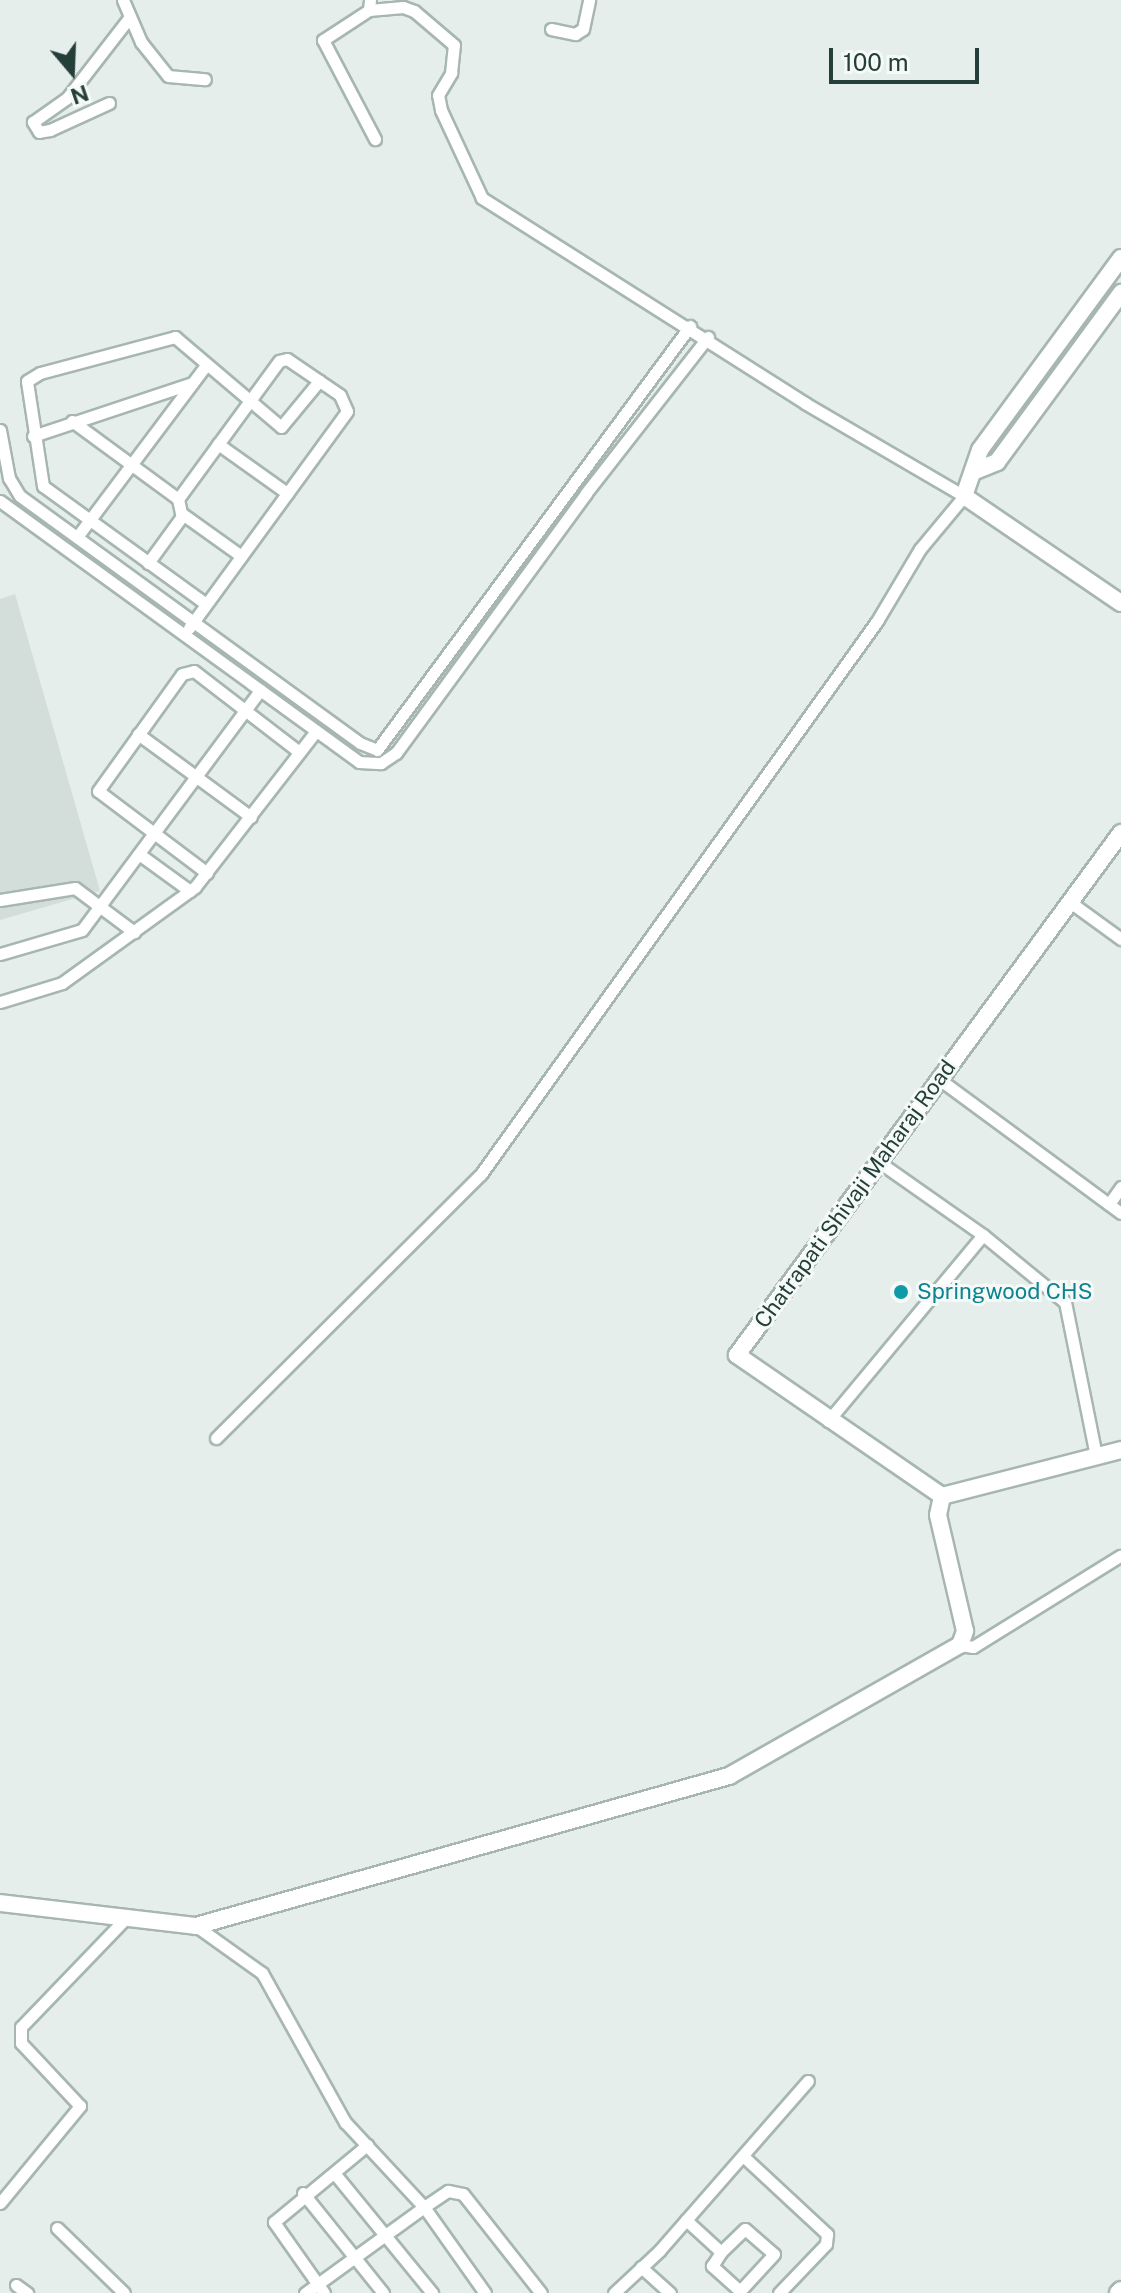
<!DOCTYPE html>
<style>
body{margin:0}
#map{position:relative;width:1121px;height:2293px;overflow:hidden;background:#e5eeea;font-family:"Public Sans",sans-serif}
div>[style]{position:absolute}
.built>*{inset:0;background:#d3ddd9}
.roads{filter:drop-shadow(2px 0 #a7b6b1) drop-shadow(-2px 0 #a7b6b1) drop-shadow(0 2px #a7b6b1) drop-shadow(0 -2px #a7b6b1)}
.street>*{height:11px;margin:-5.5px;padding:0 5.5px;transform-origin:5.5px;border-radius:5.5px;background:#fff}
.secondary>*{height:16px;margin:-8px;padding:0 8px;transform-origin:8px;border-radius:8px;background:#fff}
.dots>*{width:22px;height:22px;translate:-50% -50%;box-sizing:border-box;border:4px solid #f5faf8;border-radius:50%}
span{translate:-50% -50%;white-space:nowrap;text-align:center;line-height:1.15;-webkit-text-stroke:6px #f5faf8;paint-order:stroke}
.street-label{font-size:22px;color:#243f39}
.culture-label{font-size:22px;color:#0d838f}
.left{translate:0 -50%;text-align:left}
.north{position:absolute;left:32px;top:32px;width:80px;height:80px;-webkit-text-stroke:6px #f5faf8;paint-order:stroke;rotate:161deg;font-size:22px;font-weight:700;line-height:32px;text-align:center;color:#243f39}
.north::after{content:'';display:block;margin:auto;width:28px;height:36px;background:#243f39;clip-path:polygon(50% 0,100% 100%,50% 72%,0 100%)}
.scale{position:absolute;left:829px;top:48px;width:150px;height:36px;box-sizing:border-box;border:4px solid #243f39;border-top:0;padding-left:10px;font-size:24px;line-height:28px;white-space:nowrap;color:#243f39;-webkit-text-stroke:6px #f5faf8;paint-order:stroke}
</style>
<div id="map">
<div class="built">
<i style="clip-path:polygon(15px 594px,100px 891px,0 920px,0 599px)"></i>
</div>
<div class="roads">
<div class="street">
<i style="left:123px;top:0;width:46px;rotate:66.8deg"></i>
<i style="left:141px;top:42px;width:43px;rotate:51.5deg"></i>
<i style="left:168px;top:76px;width:37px;rotate:5deg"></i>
<i style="left:370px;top:0;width:10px;rotate:96deg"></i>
<i style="left:369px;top:10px;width:55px;rotate:146.9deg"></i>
<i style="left:323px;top:40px;width:112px;rotate:62.3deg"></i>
<i style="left:551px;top:29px;width:25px;rotate:12deg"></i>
<i style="left:575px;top:34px;width:9px;rotate:-32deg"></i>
<i style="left:583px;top:29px;width:30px;rotate:-78deg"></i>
<i style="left:109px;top:103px;width:65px;rotate:155.4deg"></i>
<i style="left:50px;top:130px;width:11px;rotate:170deg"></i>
<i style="left:39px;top:132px;width:12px;rotate:-121deg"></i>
<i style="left:33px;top:122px;width:42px;rotate:-35.2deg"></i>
<i style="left:67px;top:98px;width:101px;rotate:-52.2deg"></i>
<i style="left:72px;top:421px;width:132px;rotate:36.3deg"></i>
<i style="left:0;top:430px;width:49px;rotate:79.4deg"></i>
<i style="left:9px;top:478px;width:21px;rotate:59deg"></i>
<i style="left:20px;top:496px;width:420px;rotate:36deg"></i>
<i style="left:360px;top:743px;width:18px;rotate:22deg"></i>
<i style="left:377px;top:750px;width:527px;rotate:-53.56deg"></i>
<i style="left:33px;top:436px;width:168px;rotate:-18.4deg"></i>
<i style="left:218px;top:444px;width:85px;rotate:35.4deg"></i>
<i style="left:0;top:501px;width:444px;rotate:36deg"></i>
<i style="left:359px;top:762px;width:22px;rotate:3deg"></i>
<i style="left:381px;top:763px;width:18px;rotate:-34deg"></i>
<i style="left:396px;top:753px;width:322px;rotate:-53.8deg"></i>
<i style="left:586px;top:493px;width:198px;rotate:-52deg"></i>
<i style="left:77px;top:537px;width:215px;rotate:-53.1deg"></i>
<i style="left:148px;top:563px;width:59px;rotate:-53.9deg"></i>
<i style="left:206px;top:604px;width:201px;rotate:-144.1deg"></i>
<i style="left:43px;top:486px;width:106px;rotate:-98.7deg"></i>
<i style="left:27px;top:381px;width:15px;rotate:-32deg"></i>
<i style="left:40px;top:373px;width:140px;rotate:-14.9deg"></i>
<i style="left:175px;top:337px;width:139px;rotate:40.3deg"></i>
<i style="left:281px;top:427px;width:60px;rotate:-50.4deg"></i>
<i style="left:189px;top:628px;width:268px;rotate:-53.9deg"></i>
<i style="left:347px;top:411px;width:17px;rotate:-114deg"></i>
<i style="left:340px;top:395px;width:64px;rotate:-145.8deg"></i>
<i style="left:287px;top:359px;width:8px;rotate:166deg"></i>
<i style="left:279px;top:361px;width:171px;rotate:126.2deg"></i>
<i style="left:178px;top:499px;width:14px;rotate:78deg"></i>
<i style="left:181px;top:513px;width:74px;rotate:35.6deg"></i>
<i style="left:138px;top:734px;width:140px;rotate:36.3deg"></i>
<i style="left:139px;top:854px;width:63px;rotate:36deg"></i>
<i style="left:207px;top:873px;width:136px;rotate:-143deg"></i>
<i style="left:98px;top:791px;width:144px;rotate:-54.3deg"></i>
<i style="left:182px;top:674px;width:12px;rotate:-14deg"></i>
<i style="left:194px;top:671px;width:133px;rotate:37.6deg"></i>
<i style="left:0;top:900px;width:76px;rotate:-9.1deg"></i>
<i style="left:75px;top:888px;width:74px;rotate:36.7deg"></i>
<i style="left:1070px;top:902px;width:63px;rotate:36deg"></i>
<i style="left:0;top:954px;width:85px;rotate:-16.3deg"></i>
<i style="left:82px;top:930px;width:299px;rotate:-53.4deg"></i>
<i style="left:0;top:1002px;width:65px;rotate:-17deg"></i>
<i style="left:62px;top:983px;width:164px;rotate:-35.8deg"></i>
<i style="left:195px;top:887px;width:197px;rotate:-52.2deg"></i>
<i style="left:939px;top:1079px;width:226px;rotate:36.4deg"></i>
<i style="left:879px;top:1162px;width:127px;rotate:35.1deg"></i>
<i style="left:983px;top:1235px;width:106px;rotate:39.3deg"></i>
<i style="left:1065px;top:1302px;width:157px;rotate:78.6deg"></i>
<i style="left:1109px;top:1204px;width:21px;rotate:-55deg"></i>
<i style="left:828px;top:1421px;width:242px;rotate:-50.2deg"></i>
<i style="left:216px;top:1438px;width:374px;rotate:-44.9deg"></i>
<i style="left:481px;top:1174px;width:680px;rotate:-54.39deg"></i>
<i style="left:877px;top:621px;width:84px;rotate:-59.2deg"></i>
<i style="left:920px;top:549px;width:69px;rotate:-50.3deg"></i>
<i style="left:964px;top:496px;width:184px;rotate:-149.7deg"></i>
<i style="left:805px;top:403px;width:383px;rotate:-147.6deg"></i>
<i style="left:482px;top:198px;width:97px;rotate:-115deg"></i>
<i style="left:441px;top:110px;width:15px;rotate:-101deg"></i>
<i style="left:438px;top:95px;width:26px;rotate:-59deg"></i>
<i style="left:451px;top:73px;width:28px;rotate:-84deg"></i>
<i style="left:454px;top:45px;width:52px;rotate:-139.6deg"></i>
<i style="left:414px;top:11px;width:12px;rotate:-160deg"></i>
<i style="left:403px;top:7px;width:34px;rotate:175deg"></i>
<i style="left:960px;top:1645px;width:13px;rotate:9deg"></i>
<i style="left:973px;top:1647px;width:173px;rotate:-31.8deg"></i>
<i style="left:196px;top:1926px;width:81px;rotate:35.5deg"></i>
<i style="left:262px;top:1973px;width:171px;rotate:60.9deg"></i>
<i style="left:345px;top:2122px;width:116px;rotate:47.1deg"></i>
<i style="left:424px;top:2207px;width:147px;rotate:144.1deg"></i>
<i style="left:743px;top:2156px;width:115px;rotate:42.9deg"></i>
<i style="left:827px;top:2234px;width:10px;rotate:96deg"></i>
<i style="left:826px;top:2244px;width:68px;rotate:133.8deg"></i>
<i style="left:335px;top:2174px;width:154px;rotate:50.8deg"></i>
<i style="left:303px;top:2193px;width:128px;rotate:51.3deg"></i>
<i style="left:0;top:2203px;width:126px;rotate:-50.5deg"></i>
<i style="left:80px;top:2106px;width:86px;rotate:-133.1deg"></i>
<i style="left:21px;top:2043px;width:16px;rotate:-90deg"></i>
<i style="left:21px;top:2027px;width:149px;rotate:-46.1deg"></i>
<i style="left:686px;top:2220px;width:47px;rotate:42.4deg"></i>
<i style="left:721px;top:2252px;width:33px;rotate:-44deg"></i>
<i style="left:745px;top:2229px;width:38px;rotate:41deg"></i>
<i style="left:774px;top:2254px;width:50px;rotate:132.6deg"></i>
<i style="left:740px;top:2291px;width:38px;rotate:-138deg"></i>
<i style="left:712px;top:2266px;width:17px;rotate:-57deg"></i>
<i style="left:57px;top:2228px;width:93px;rotate:44.1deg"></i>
<i style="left:641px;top:2267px;width:39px;rotate:42deg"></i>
<i style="left:16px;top:2285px;width:14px;rotate:36deg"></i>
<i style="left:324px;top:2293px;width:87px;rotate:-125.2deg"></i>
<i style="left:274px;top:2222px;width:121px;rotate:-39.6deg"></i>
<i style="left:485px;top:2293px;width:105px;rotate:-125.3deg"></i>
<i style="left:424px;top:2207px;width:29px;rotate:-34deg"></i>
<i style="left:448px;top:2191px;width:15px;rotate:11deg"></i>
<i style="left:463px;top:2194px;width:126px;rotate:51.8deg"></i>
<i style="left:614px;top:2293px;width:62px;rotate:-43deg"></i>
<i style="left:659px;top:2251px;width:226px;rotate:-48.8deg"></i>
</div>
<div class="secondary">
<i style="left:1121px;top:258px;width:238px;rotate:126.3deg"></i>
<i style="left:980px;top:450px;width:49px;rotate:109.2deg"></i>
<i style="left:964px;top:496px;width:190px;rotate:34.3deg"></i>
<i style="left:975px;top:471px;width:24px;rotate:-22deg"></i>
<i style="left:997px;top:462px;width:210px;rotate:-53.7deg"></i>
<i style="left:942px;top:1496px;width:249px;rotate:-145.5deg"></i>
<i style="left:737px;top:1355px;width:648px;rotate:-53.66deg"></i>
<i style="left:942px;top:1496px;width:185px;rotate:-14.4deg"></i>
<i style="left:0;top:1903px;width:197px;rotate:6.7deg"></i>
<i style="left:196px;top:1926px;width:554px;rotate:-15.72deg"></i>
<i style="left:729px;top:1776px;width:266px;rotate:-29.6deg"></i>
<i style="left:960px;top:1645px;width:15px;rotate:-70deg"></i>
<i style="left:965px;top:1631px;width:119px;rotate:-103.1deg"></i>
<i style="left:938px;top:1515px;width:19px;rotate:-78deg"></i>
<i style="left:1118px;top:2293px;width:4px;rotate:-45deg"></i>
</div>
</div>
<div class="dots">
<i style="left:901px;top:1292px;background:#0f9aa8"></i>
</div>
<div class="street-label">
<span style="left:855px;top:1194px;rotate:-54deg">Chatrapati Shivaji Maharaj Road</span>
</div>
<div class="culture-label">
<span class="left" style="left:917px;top:1292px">Springwood CHS</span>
</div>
<div class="north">N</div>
<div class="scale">100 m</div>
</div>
